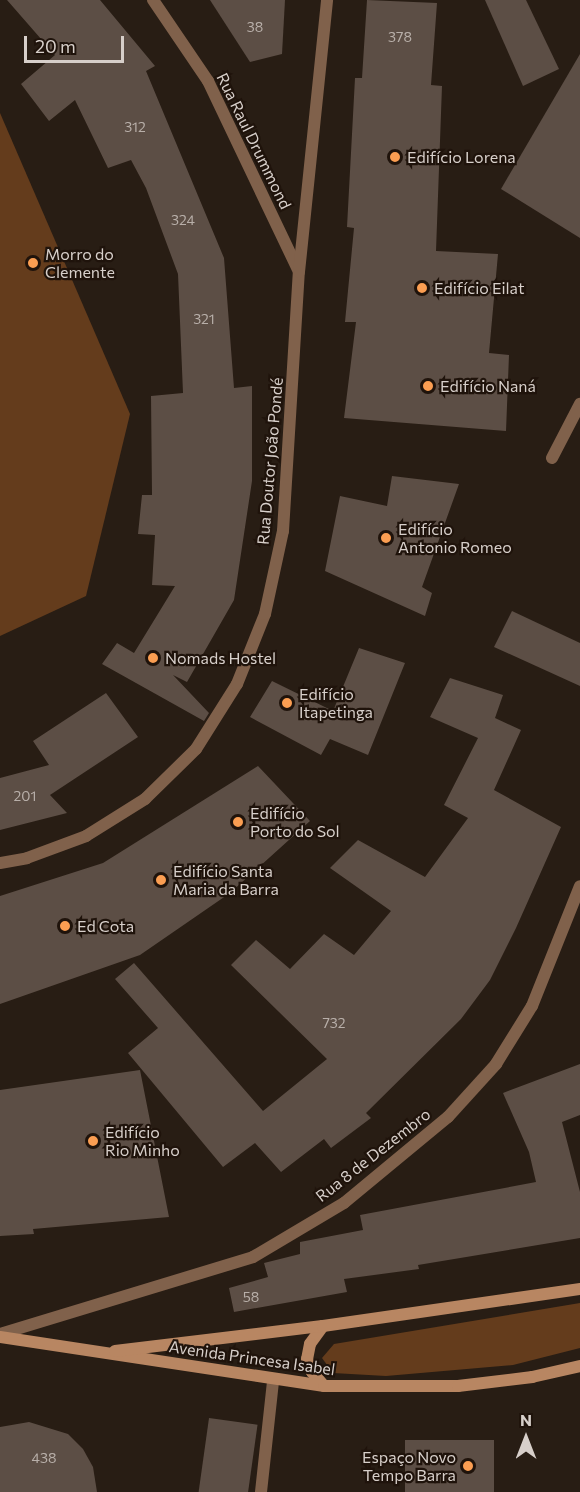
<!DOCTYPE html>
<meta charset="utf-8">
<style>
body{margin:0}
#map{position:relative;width:580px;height:1492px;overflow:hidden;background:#281d14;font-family:Commissioner,sans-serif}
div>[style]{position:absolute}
.green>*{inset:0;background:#643c1c}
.building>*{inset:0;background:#5c4e45;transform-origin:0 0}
.service>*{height:12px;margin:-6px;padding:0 6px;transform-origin:6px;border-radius:6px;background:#80614b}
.minor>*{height:12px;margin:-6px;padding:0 6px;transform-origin:6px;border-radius:6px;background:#80614b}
.secondary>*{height:12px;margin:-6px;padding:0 6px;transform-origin:6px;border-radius:6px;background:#b88662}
.dots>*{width:16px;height:16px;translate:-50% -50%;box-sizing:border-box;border:3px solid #1f130b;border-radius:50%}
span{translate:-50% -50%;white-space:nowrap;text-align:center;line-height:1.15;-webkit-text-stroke:4.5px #1f130b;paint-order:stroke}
.number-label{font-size:14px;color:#b8afa9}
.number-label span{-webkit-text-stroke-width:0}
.street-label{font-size:16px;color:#d7cfca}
.poi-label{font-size:16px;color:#d7cfca}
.left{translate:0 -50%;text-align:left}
.right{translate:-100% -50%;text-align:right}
.north{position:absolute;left:496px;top:1408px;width:60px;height:60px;-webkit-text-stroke:4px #1f130b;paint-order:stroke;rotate:0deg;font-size:16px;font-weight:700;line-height:24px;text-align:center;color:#d7cfca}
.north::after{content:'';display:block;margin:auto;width:21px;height:27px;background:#d7cfca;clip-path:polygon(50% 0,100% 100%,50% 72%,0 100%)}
.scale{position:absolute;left:24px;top:36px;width:100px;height:27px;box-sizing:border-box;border:3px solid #d7cfca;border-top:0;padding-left:8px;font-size:18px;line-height:21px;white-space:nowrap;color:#d7cfca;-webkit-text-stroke:4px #1f130b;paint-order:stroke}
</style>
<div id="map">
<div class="green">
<i style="clip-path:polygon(0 113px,130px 414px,86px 596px,0 636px)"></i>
<i style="clip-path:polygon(580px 1303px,580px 1348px,513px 1365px,386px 1376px,333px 1373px,322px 1358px,334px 1344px)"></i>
</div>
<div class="building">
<i style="clip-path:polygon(7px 0,100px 0,155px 66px,146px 71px,224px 258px,234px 388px,252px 386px,252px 481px,234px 600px,187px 682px,173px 675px,209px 713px,204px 721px,102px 664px,117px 643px,134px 653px,175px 586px,152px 585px,155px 535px,138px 534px,142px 495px,152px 495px,151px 396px,183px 393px,178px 274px,146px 188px,131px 160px,108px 168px,75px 100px,49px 121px,21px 84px,55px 55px)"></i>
<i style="clip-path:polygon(210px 0,285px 0,282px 54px,250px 62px)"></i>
<i style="clip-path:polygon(367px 0,437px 3px,431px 85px,442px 86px,436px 251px,498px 254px,489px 353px,509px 355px,506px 431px,344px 418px,356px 322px,345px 322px,354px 228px,347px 227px,355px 78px,362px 78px)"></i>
<i style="clip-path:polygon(485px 0,526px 0,559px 69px,523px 86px)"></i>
<i style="clip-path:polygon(580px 54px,580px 238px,501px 189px)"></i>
<i style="clip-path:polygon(392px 476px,459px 484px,422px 587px,432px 593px,425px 616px,325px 571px,340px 496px,387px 506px)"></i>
<i style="clip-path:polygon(512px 611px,580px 643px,580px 686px,494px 647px)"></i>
<i style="clip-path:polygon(359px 648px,405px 663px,368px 755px,330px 739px,321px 755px,250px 717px,272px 681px,333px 711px)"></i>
<i style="clip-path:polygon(450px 678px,503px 695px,495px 718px,521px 730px,494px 790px,561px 827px,516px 928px,490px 980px,461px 1019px,366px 1113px,371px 1118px,331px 1148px,324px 1139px,281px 1172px,255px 1143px,223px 1167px,128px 1053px,158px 1028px,115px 979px,134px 963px,263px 1111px,327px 1059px,231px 965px,256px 940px,290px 969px,324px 934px,354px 955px,391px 911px,330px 868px,358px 840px,425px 877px,468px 818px,444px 805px,478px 738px,430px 717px)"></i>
<i style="clip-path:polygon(106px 693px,138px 737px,50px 795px,67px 813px,0 830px,0 778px,49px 765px,33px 741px)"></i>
<i style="clip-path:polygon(258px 766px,310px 821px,230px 893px,140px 955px,0 1004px,0 896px,103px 863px)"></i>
<i style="clip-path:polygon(580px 1064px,580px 1115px,562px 1122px,580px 1192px,580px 1238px,418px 1265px,419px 1269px,344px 1279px,347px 1292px,234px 1312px,229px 1288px,268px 1277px,264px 1263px,300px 1254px,300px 1242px,363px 1230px,360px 1215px,536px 1182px,529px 1152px,503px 1093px)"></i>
<i style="clip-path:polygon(140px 1070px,169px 1217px,33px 1229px,34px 1234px,0 1236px,0 1090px)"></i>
<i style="left:209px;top:1418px;width:49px;height:75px;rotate:8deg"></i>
<i style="clip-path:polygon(29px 1422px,68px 1434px,83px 1449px,93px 1467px,97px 1492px,0 1492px,0 1427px)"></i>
<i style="left:405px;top:1440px;width:89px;height:52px"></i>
</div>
<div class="service">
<i style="left:261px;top:1492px;width:112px;rotate:-83.8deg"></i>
</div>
<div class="minor">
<i style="left:153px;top:0;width:98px;rotate:55.8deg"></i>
<i style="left:208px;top:81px;width:209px;rotate:64.5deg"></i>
<i style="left:552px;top:458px;width:61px;rotate:-62.6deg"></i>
<i style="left:0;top:863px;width:27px;rotate:-10deg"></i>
<i style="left:27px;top:858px;width:63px;rotate:-20.4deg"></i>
<i style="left:86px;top:836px;width:70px;rotate:-32.1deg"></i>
<i style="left:145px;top:799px;width:71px;rotate:-44.4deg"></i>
<i style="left:196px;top:749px;width:77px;rotate:-57.8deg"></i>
<i style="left:237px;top:684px;width:75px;rotate:-68.2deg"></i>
<i style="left:265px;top:614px;width:85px;rotate:-77.8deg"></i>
<i style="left:283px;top:531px;width:259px;rotate:-86.5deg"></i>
<i style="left:299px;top:272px;width:273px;rotate:-84.1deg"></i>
<i style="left:0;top:1334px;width:264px;rotate:-16.9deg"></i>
<i style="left:253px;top:1257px;width:106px;rotate:-30.7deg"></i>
<i style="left:344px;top:1203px;width:135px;rotate:-39.6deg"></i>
<i style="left:448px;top:1117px;width:72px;rotate:-47.8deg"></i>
<i style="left:496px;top:1064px;width:68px;rotate:-58.2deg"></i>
<i style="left:532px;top:1006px;width:129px;rotate:-68.2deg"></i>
</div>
<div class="secondary">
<i style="left:323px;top:1326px;width:22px;rotate:126deg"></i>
<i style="left:310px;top:1344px;width:15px;rotate:101deg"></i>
<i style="left:307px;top:1359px;width:14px;rotate:69deg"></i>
<i style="left:312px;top:1372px;width:18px;rotate:49deg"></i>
<i style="left:0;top:1337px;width:328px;rotate:8.6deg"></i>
<i style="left:324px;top:1386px;width:134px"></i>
<i style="left:458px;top:1386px;width:75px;rotate:-6.9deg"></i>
<i style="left:532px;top:1377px;width:49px;rotate:-12.9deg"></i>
<i style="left:115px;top:1351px;width:209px;rotate:-6.9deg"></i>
<i style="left:323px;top:1326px;width:260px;rotate:-8.2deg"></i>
</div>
<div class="dots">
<i style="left:395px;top:157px;background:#fb9e52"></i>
<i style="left:33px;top:263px;background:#fb9e52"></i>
<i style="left:422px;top:288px;background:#fb9e52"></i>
<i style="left:428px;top:386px;background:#fb9e52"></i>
<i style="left:386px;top:538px;background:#fb9e52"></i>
<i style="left:153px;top:658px;background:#fb9e52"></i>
<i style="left:287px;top:703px;background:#fb9e52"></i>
<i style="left:238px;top:822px;background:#fb9e52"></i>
<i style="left:161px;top:880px;background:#fb9e52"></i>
<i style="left:65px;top:926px;background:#fb9e52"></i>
<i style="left:93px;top:1141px;background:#fb9e52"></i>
<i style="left:468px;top:1466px;background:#fb9e52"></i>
</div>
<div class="number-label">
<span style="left:255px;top:27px">38</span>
<span style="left:400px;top:37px">378</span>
<span style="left:135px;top:127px">312</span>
<span style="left:183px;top:220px">324</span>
<span style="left:204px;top:319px">321</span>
<span style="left:25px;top:796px">201</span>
<span style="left:334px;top:1023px">732</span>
<span style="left:251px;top:1297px">58</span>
<span style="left:44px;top:1458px">438</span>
</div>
<div class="street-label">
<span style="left:254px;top:141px;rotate:64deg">Rua Raul Drummond</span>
<span style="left:270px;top:461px;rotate:-85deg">Rua Doutor João Pondé</span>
<span style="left:373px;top:1155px;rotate:-38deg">Rua 8 de Dezembro</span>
<span style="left:252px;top:1358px;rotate:8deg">Avenida Princesa Isabel</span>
</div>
<div class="poi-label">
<span class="left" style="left:407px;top:157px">Edifício Lorena</span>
<span class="left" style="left:45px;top:263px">Morro do<br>Clemente</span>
<span class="left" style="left:434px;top:288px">Edifício Eilat</span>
<span class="left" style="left:440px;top:386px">Edifício Naná</span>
<span class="left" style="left:398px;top:538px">Edifício<br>Antonio Romeo</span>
<span class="left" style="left:165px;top:658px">Nomads Hostel</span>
<span class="left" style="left:299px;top:703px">Edifício<br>Itapetinga</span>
<span class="left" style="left:250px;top:822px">Edifício<br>Porto do Sol</span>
<span class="left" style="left:173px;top:880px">Edifício Santa<br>Maria da Barra</span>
<span class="left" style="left:77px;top:926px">Ed Cota</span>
<span class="left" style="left:105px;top:1141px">Edifício<br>Rio Minho</span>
<span class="right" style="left:456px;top:1466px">Espaço Novo<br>Tempo Barra</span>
</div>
<div class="north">N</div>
<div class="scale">20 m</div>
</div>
